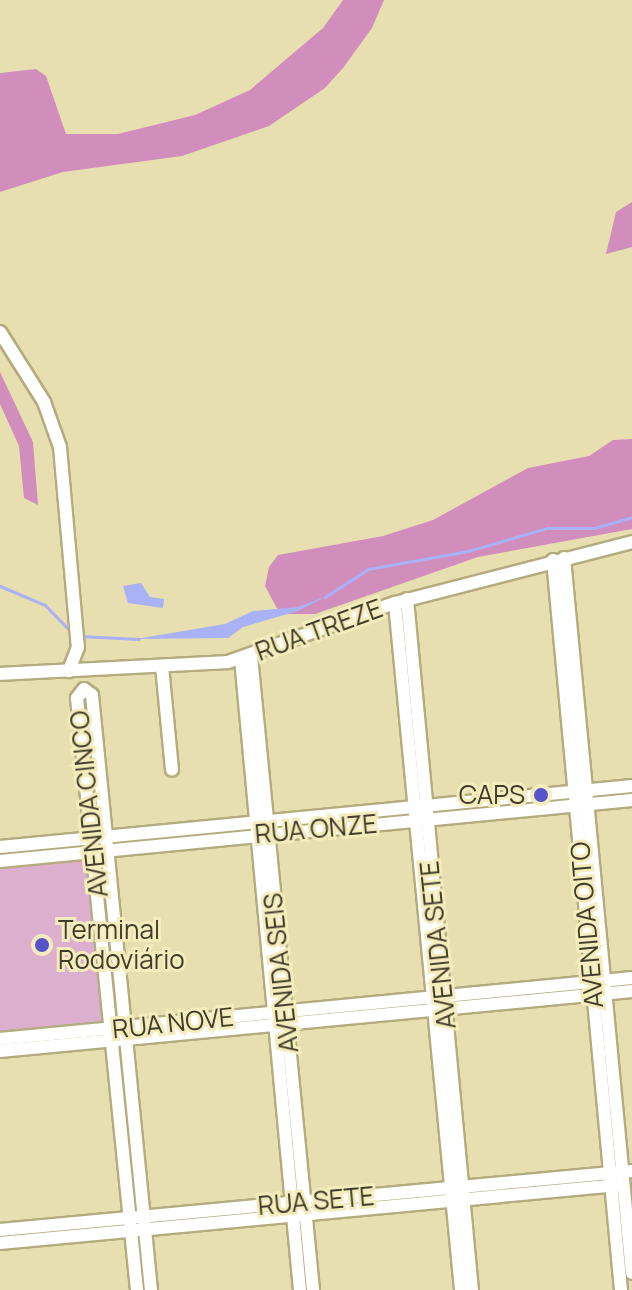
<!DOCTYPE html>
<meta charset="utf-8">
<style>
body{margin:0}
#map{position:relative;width:632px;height:1290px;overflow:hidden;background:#e8dfb0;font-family:Manrope,sans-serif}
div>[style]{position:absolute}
.green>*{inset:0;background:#dcafce}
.forest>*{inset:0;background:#d18ebd}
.water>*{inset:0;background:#a9b1f7}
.stream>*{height:3px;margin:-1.5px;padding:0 1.5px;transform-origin:1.5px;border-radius:1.5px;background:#a9b1f7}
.roads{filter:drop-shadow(2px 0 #b4ab7e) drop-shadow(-2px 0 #b4ab7e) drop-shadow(0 2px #b4ab7e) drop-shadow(0 -2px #b4ab7e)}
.minor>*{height:12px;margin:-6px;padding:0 6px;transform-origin:6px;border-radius:6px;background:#fff}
.dots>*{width:22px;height:22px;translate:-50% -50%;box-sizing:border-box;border:4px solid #f5ecbd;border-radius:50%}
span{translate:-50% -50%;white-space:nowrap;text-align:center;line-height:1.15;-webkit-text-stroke:6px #f5ecbd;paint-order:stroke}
.street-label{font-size:26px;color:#3f3c29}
.poi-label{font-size:26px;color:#3f3c29}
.right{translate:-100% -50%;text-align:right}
.left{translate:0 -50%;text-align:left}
</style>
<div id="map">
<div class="green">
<i style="clip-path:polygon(94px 851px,111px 1029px,0 1039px,0 861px)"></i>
</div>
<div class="forest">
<i style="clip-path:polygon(343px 0,384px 0,372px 28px,343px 68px,325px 88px,269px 126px,182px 156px,63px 172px,0 192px,0 73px,36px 69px,46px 76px,66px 134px,118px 134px,195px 115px,250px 90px,323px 28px)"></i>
<i style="clip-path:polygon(632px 202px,632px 247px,606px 254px,616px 212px)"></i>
<i style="clip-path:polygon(0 372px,33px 442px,38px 505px,24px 498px,19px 446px,0 404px)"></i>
<i style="clip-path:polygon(632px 439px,632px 529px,478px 557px,315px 614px,280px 614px,265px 586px,269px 567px,278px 555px,383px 536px,433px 520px,528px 468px,589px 456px,613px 440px)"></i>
</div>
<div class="water">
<i style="clip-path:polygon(141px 583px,150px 597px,164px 599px,163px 608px,128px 603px,123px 586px)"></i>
<i style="clip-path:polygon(327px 596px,298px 611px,243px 627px,228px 638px,136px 639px,225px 624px,253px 611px,298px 607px)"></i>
</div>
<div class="stream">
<i style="left:0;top:586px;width:49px;rotate:22.9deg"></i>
<i style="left:45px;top:605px;width:39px;rotate:46deg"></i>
<i style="left:325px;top:597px;width:51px;rotate:-33.1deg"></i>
<i style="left:368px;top:569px;width:102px;rotate:-10.2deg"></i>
<i style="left:468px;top:551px;width:82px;rotate:-16.2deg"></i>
<i style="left:547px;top:528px;width:47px"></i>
<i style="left:594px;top:528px;width:40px;rotate:-16deg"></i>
<i style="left:79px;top:636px;width:60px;rotate:2.9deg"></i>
</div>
<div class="roads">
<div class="minor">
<i style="left:0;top:332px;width:83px;rotate:57.8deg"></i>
<i style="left:44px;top:402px;width:48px;rotate:70.4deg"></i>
<i style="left:60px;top:447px;width:201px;rotate:84.9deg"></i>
<i style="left:78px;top:647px;width:26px;rotate:111deg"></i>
<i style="left:564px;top:558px;width:718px;rotate:84.57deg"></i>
<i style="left:553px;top:560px;width:733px;rotate:84.68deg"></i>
<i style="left:407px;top:599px;width:694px;rotate:84.63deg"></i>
<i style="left:395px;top:603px;width:690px;rotate:84.51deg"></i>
<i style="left:251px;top:656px;width:637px;rotate:84.41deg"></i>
<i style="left:241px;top:659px;width:634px;rotate:84.66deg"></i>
<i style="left:162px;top:666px;width:104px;rotate:84.5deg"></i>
<i style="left:0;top:674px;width:228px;rotate:-3deg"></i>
<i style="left:228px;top:662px;width:177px;rotate:-19.5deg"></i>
<i style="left:395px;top:603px;width:245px;rotate:-14.4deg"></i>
<i style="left:0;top:847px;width:635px;rotate:-5.51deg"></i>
<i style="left:0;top:861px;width:635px;rotate:-5.51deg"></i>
<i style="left:0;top:1039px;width:635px;rotate:-5.51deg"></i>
<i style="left:0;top:1051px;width:635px;rotate:-5.42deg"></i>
<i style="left:0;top:1230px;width:635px;rotate:-5.33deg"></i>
<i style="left:0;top:1243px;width:621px;rotate:-5.36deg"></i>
<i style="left:137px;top:1290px;width:595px;rotate:-95.79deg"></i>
<i style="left:77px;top:698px;width:11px;rotate:-52deg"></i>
<i style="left:84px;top:689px;width:10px;rotate:37deg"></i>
<i style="left:92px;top:695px;width:598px;rotate:84.34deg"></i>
</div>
</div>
<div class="dots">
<i style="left:541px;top:795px;background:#5554cb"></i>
<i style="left:42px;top:945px;background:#5554cb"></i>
</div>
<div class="street-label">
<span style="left:319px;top:630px;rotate:-20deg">RUA TREZE</span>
<span style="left:89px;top:804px;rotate:-96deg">AVENIDA CINCO</span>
<span style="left:316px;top:829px;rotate:-5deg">RUA ONZE</span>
<span style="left:587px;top:925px;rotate:-95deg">AVENIDA OITO</span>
<span style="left:438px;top:945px;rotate:-96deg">AVENIDA SETE</span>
<span style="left:281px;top:973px;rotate:-96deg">AVENIDA SEIS</span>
<span style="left:173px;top:1023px;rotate:-6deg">RUA NOVE</span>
<span style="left:316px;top:1201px;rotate:-5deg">RUA SETE</span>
</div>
<div class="poi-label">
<span class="right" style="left:525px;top:795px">CAPS</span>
<span class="left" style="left:58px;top:945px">Terminal<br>Rodoviário</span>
</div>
</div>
